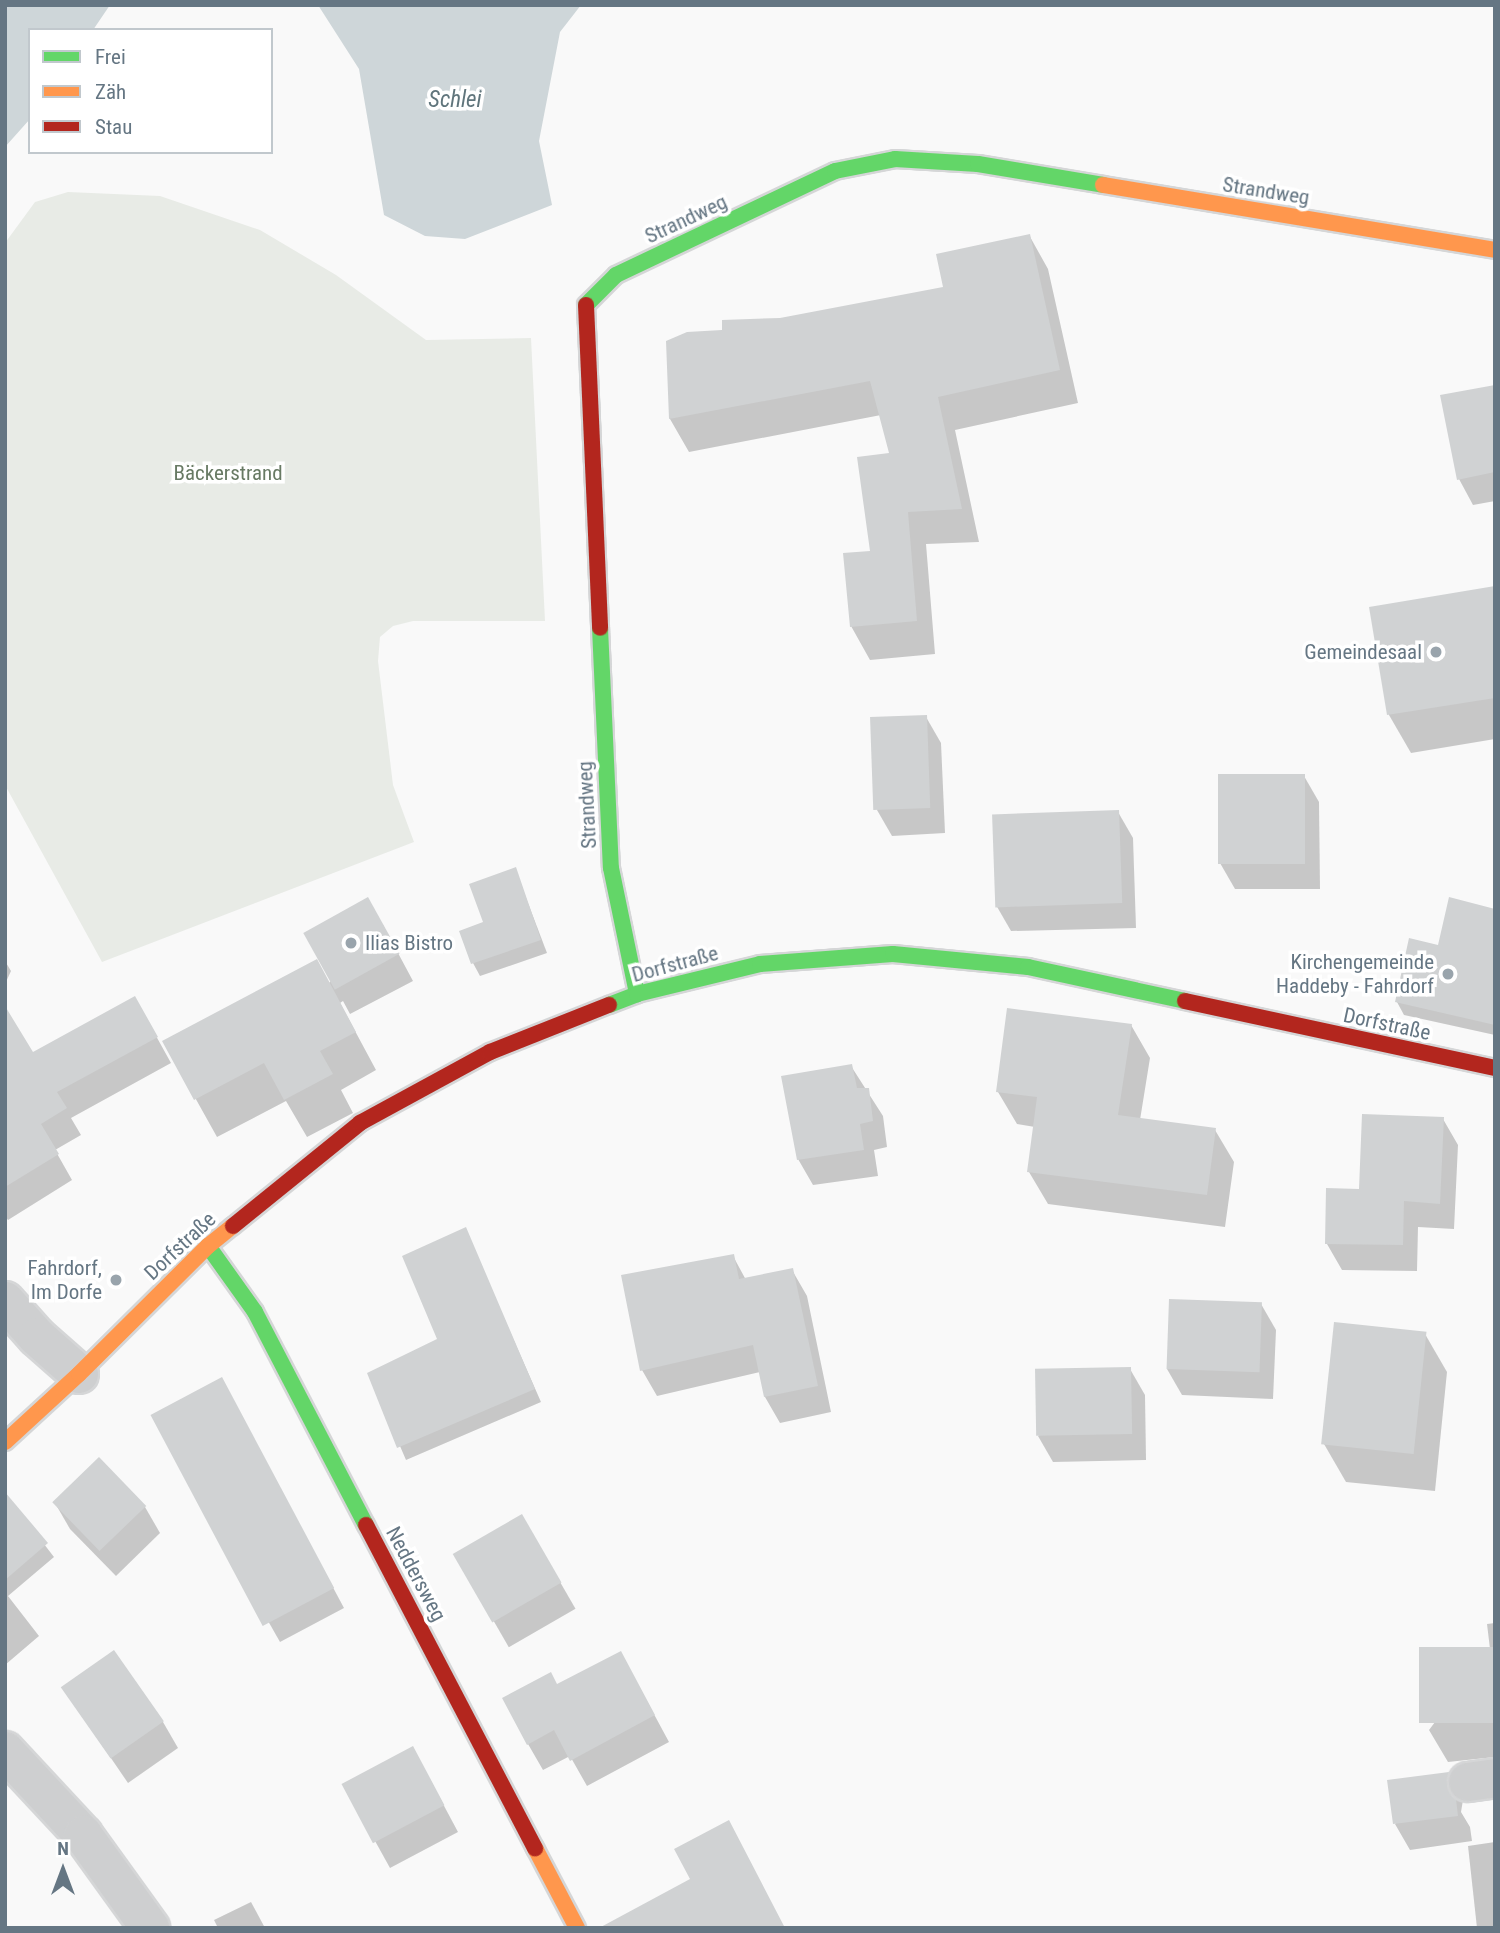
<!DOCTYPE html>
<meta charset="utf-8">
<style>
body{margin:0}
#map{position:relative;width:1500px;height:1933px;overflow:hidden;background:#f9f9f9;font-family:"Roboto Condensed",sans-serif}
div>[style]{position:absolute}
.green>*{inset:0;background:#e8ebe6}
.water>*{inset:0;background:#ced6d9}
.shadow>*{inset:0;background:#0003;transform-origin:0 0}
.building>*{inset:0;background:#d0d2d3;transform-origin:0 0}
.roads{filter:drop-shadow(2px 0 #d5d6d7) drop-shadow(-2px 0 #d5d6d7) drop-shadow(0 2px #d5d6d7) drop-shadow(0 -2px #d5d6d7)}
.street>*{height:38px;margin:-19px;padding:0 19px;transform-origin:19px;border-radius:19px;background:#cecfd0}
.fast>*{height:16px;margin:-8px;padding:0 8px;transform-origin:8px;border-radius:8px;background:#63d668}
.slow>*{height:16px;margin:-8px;padding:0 8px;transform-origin:8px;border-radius:8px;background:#ff974d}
.jam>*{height:16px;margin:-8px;padding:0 8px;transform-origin:8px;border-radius:8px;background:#b3261e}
.dots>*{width:19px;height:19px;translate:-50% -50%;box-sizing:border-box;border:4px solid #fff;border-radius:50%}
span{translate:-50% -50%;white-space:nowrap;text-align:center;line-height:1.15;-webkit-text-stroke:7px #fff;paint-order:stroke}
.street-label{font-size:21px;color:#657683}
.park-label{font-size:21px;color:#687a64}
.poi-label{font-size:21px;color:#657683}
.right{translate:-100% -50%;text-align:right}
.left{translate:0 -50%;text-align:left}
.water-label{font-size:23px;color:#60757c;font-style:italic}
.frame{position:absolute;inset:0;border:7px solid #657683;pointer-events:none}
.legend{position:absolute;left:28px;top:28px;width:245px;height:126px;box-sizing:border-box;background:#fff;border:2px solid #c1c8cd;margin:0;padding:9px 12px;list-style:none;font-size:21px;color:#657683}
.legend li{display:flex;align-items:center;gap:14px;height:35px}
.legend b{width:35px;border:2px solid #c1c8cd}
.north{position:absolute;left:28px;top:1835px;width:70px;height:70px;-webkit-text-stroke:5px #fff;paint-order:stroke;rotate:0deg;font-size:19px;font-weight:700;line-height:28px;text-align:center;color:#657683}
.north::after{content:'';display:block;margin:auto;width:24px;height:32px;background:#657683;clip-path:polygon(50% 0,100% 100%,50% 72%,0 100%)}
</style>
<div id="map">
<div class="green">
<i style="clip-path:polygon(68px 192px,160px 196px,260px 230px,336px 275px,426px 340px,531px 338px,545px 621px,413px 621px,393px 626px,380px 637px,378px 661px,393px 785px,414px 842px,102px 962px,5px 785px,5px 243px,35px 202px)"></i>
</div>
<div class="water">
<i style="clip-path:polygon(5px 5px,110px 5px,93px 30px,30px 30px,30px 119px,5px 147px)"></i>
<i style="clip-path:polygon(318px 5px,581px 5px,560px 32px,539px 141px,552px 205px,465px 239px,425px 236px,384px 215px,359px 69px)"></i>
</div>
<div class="shadow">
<i style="clip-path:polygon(1029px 235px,1048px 269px,1078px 403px,955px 430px,979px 542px,926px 544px,935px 654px,870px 660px,851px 626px,872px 552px,892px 455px,881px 415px,689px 452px,670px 419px,667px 342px,945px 288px)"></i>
<i style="clip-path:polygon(1495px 386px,1495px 501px,1473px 505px,1459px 479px)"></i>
<i style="clip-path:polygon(1495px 588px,1495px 739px,1411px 753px,1389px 715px,1371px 609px)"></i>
<i style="clip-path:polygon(926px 717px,941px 743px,945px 833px,892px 836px,877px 810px)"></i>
<i style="clip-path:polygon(1304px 776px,1319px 802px,1320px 889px,1235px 889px,1220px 863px)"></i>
<i style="clip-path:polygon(1118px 812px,1133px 838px,1136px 928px,1011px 931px,996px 905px)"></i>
<i style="clip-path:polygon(515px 869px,547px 953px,480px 976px,473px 963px,485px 923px)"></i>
<i style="clip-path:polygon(1495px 911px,1495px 1035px,1404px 1015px,1397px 1002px,1440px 947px)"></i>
<i style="clip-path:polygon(383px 925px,413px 981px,350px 1014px,343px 1001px,340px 1003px,376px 1070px,341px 1090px,353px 1113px,307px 1137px,286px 1101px,217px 1137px,164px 1042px,329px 983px)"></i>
<i style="clip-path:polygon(5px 961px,11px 971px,5px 984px)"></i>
<i style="clip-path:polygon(135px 998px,171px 1063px,71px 1118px,81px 1135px,55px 1150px,72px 1180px,8px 1220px,5px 1216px,5px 1009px,32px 1055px)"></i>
<i style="clip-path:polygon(1131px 1025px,1150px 1058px,1140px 1120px,1215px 1130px,1234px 1162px,1225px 1227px,1048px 1204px,1029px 1172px,1035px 1127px,1017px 1124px,998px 1092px)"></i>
<i style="clip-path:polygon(851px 1066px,883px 1116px,887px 1147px,874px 1150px,878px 1176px,813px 1185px,798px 1159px)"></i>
<i style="clip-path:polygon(1443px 1119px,1458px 1145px,1454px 1229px,1418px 1227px,1417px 1271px,1342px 1270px,1327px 1244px,1360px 1190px)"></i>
<i style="clip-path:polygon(465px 1229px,541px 1402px,406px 1460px,369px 1374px,439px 1340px)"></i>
<i style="clip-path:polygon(733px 1256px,746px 1280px,792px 1270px,807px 1296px,831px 1412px,780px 1423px,765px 1397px,760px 1372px,657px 1396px,642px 1370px)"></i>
<i style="clip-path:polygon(1261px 1304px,1276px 1330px,1273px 1399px,1182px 1395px,1167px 1369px)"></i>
<i style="clip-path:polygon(1425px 1334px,1447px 1372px,1435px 1491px,1346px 1482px,1324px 1444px)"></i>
<i style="clip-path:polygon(1130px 1369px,1145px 1395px,1146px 1460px,1053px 1462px,1038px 1436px)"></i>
<i style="clip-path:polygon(232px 1399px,344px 1608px,280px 1642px,153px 1418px)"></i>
<i style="clip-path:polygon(10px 1500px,54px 1557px,8px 1596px,39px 1636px,5px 1665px,5px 1504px)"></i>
<i style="clip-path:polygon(55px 1503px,145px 1507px,160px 1533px,116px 1576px,70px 1529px)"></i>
<i style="left:522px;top:1516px;width:107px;height:77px;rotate:60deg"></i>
<i style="clip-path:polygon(1495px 1623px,1495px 1757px,1448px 1762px,1429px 1730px,1490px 1649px,1487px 1624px)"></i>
<i style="clip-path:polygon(635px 1679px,669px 1742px,587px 1786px,570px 1756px,543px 1770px,528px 1744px,557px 1686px)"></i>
<i style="clip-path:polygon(63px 1688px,163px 1722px,178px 1748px,128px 1783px)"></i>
<i style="clip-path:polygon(427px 1774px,458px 1832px,390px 1868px,344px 1785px)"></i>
<i style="clip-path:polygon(1448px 1774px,1463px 1800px,1461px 1812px,1470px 1827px,1472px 1841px,1410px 1850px,1395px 1824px)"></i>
<i style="clip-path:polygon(1495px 1842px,1495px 1928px,1477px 1928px,1468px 1846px)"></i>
<i style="clip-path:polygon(251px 1902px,265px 1928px,218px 1928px,214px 1920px)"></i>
</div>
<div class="building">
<i style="clip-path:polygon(1030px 234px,1060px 370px,938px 397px,962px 509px,908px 512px,917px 621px,850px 627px,843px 553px,870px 551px,857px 457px,889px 453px,870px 381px,669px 419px,666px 341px,687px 332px,722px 330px,722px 320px,780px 318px,943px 287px,936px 254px)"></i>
<i style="clip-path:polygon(1495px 385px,1495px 472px,1457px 480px,1440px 395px)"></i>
<i style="clip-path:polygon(1495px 586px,1495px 698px,1387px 715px,1369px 607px)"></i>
<i style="left:927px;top:715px;width:93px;height:57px;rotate:88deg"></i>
<i style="left:1218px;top:774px;width:87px;height:90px"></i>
<i style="left:1119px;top:810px;width:93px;height:127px;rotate:88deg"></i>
<i style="clip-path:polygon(516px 867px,541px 940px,471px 964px,459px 931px,483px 922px,469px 884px)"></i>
<i style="left:368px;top:897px;width:65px;height:74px;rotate:61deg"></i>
<i style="clip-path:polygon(1449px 897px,1495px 909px,1495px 1025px,1395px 1002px,1409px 938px,1438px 945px)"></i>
<i style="clip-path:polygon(317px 959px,356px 1032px,320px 1051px,333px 1074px,284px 1100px,264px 1063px,194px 1100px,162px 1041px)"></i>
<i style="clip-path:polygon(135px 996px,158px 1037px,57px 1092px,67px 1108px,41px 1124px,59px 1154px,5px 1187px,5px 1006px,33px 1052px)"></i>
<i style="clip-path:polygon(1007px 1008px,1132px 1024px,1118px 1115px,1216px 1128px,1207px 1195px,1027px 1172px,1037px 1097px,996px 1092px)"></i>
<i style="clip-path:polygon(852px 1064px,857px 1088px,869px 1088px,873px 1121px,860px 1124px,864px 1150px,797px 1160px,781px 1076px)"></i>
<i style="clip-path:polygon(1362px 1114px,1444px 1117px,1440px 1204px,1404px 1201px,1403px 1245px,1325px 1244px,1326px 1188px,1359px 1189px)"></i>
<i style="clip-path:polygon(466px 1227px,535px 1389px,397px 1448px,367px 1373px,437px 1339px,402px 1256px)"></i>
<i style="clip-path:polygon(734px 1254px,739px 1279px,793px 1268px,818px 1386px,764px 1397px,753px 1345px,640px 1371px,621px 1275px)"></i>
<i style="left:1169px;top:1299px;width:93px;height:70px;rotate:2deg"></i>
<i style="left:1334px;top:1322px;width:93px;height:123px;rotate:6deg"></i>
<i style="left:1131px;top:1367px;width:67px;height:96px;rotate:89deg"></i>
<i style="left:222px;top:1377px;width:239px;height:81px;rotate:62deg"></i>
<i style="left:99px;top:1457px;width:68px;height:65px;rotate:46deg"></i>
<i style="clip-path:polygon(5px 1492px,48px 1543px,5px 1580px)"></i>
<i style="left:522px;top:1514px;width:79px;height:80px;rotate:60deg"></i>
<i style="left:1495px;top:1647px;width:76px;height:76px;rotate:90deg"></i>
<i style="left:114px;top:1650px;width:87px;height:65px;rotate:55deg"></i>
<i style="clip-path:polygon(621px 1651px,655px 1715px,570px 1761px,554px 1730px,527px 1745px,502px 1698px,551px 1672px,557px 1684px)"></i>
<i style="left:413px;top:1746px;width:67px;height:81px;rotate:62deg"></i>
<i style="clip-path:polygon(1449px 1772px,1447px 1786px,1456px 1799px,1458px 1816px,1393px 1824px,1387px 1780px)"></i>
<i style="clip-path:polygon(729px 1820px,785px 1928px,599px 1928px,690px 1879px,674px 1849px)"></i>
</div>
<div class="roads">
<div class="street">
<i style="left:5px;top:1301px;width:48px;rotate:48.4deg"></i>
<i style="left:37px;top:1337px;width:56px;rotate:41.4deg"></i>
<i style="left:5px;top:1751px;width:115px;rotate:47.1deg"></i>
<i style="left:83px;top:1835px;width:115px;rotate:54.2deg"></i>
<i style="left:1468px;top:1782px;width:27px;rotate:-8deg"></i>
</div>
<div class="fast">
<i style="left:586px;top:305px;width:42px;rotate:-45deg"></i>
<i style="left:616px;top:275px;width:242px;rotate:-25.4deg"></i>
<i style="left:835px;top:171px;width:61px;rotate:-11.3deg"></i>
<i style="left:895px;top:159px;width:83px;rotate:3.4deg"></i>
<i style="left:978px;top:164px;width:127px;rotate:9.5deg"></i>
<i style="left:600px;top:628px;width:240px;rotate:87.4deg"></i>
<i style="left:611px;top:868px;width:129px;rotate:78.3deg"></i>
<i style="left:609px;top:1005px;width:30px;rotate:-21deg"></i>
<i style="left:637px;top:994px;width:127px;rotate:-13.7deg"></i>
<i style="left:760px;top:964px;width:133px;rotate:-4.3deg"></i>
<i style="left:893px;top:954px;width:136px;rotate:5.5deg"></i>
<i style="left:1028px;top:967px;width:161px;rotate:12.2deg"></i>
<i style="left:208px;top:1246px;width:81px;rotate:54.5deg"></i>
<i style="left:255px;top:1312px;width:240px;rotate:62.5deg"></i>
</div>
<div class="slow">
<i style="left:1103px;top:185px;width:397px;rotate:9.4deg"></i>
<i style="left:5px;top:1442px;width:100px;rotate:-42.6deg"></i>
<i style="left:79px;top:1374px;width:182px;rotate:-44.8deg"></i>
<i style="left:208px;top:1246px;width:32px;rotate:-39deg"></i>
<i style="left:535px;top:1848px;width:90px;rotate:62.3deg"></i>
</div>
<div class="jam">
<i style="left:586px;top:305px;width:323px;rotate:87.5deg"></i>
<i style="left:1185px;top:1001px;width:317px;rotate:12.2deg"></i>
<i style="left:233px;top:1226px;width:164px;rotate:-39deg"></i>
<i style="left:360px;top:1123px;width:148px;rotate:-28.6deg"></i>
<i style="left:490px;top:1052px;width:128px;rotate:-21.6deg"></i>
<i style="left:366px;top:1525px;width:365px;rotate:62.4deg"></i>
</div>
</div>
<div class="dots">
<i style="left:1436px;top:652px;background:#99a4ac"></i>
<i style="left:351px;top:943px;background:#99a4ac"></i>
<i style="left:1448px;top:974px;background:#99a4ac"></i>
<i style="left:116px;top:1280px;background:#99a4ac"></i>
</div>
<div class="street-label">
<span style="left:1266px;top:191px;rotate:9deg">Strandweg</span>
<span style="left:686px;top:219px;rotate:-25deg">Strandweg</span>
<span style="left:587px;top:805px;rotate:-93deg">Strandweg</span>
<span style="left:675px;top:964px;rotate:-15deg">Dorfstraße</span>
<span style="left:1387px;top:1024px;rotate:12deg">Dorfstraße</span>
<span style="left:180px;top:1246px;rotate:-43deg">Dorfstraße</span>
<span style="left:416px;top:1574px;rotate:62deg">Neddersweg</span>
</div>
<div class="park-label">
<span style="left:228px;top:473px">Bäckerstrand</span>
</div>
<div class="poi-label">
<span class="right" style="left:1422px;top:652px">Gemeindesaal</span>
<span class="left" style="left:365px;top:943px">Ilias Bistro</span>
<span class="right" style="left:1434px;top:974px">Kirchengemeinde<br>Haddeby - Fahrdorf</span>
<span class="right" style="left:102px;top:1280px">Fahrdorf,<br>Im Dorfe</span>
</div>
<div class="water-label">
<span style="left:455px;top:100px">Schlei</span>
</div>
<div class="frame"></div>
<ul class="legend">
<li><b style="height:9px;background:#63d668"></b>Frei</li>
<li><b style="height:9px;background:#ff974d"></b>Zäh</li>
<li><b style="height:9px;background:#b3261e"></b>Stau</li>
</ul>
<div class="north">N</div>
</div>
